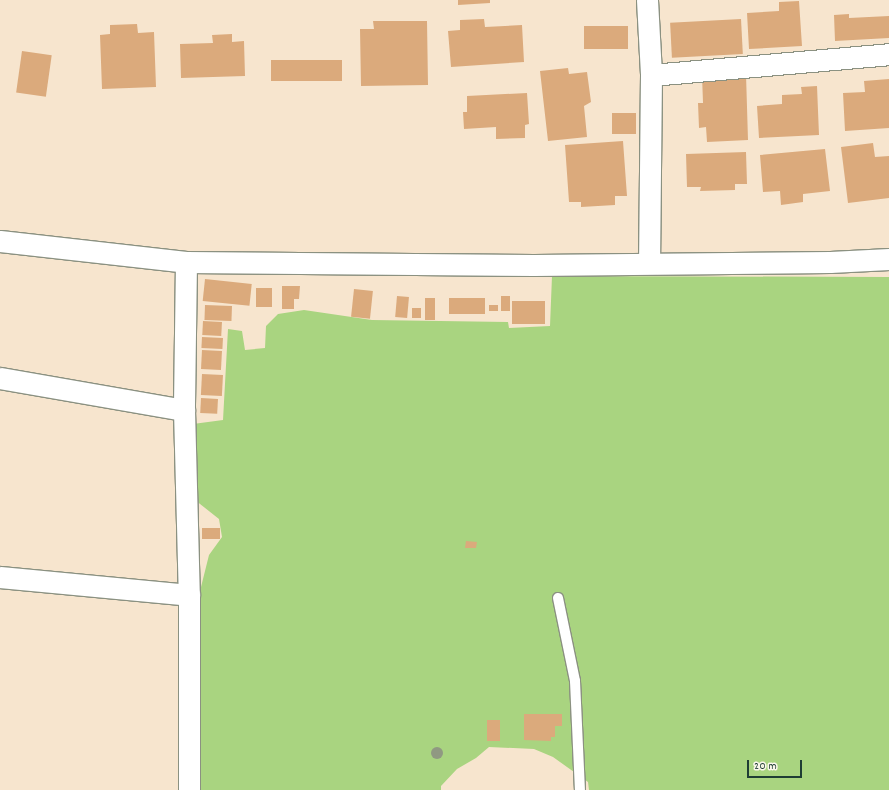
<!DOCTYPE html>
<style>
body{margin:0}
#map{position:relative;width:889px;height:790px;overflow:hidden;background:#f7e5ce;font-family:Dekko,sans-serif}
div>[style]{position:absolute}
.green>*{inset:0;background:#a9d480}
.building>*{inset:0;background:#dbaa7c;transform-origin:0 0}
.roads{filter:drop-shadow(1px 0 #8b9181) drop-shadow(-1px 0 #8b9181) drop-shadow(0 1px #8b9181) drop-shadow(0 -1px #8b9181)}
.lane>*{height:10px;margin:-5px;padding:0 5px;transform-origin:5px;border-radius:5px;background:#fff}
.street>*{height:21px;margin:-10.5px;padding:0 10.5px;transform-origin:10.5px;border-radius:10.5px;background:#fff}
.trees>*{width:12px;height:12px;margin:-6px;border-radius:50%;background:#909982}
span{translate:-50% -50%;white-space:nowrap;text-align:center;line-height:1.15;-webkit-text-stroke:3px #fbf7ec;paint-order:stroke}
.scale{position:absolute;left:747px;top:760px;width:55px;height:18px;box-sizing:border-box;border:2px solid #1f3d34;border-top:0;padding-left:5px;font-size:12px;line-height:14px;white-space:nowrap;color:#1f3d34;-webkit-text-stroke:3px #fbf7ec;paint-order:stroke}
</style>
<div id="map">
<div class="green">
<i style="clip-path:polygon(552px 276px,889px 277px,889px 790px,589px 790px,588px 782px,553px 757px,534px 749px,489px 747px,476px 758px,457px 769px,441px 786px,441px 790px,192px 790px,192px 623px,209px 555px,222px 537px,219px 519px,195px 500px,193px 424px,223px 420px,228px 329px,242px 331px,245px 350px,265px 348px,266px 326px,278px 314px,304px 310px,372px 320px,508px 322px,509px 328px,550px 326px)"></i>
</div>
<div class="building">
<i style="clip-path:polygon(458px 0,490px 0,490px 3px,458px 5px)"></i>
<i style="clip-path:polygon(799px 1px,802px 46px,749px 49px,747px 13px,779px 11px,779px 2px)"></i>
<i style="clip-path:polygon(849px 14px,849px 18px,889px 16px,889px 38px,835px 41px,834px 15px)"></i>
<i style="clip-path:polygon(484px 19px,485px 27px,522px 25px,524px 62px,451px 67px,448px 31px,460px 30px,460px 20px)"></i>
<i style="left:741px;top:19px;width:35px;height:71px;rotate:87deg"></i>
<i style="clip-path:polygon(373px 21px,427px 21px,428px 85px,361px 86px,360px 29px,374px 29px)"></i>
<i style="clip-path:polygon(137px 24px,138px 33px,154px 32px,156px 87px,102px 89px,100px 35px,110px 34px,110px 25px)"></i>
<i style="left:628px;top:26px;width:23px;height:44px;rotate:90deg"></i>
<i style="clip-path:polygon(232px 34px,232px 42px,244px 41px,245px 76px,181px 78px,180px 44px,213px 43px,212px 35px)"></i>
<i style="left:22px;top:51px;width:30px;height:42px;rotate:8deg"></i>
<i style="left:342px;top:60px;width:21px;height:71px;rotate:90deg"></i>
<i style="clip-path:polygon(568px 68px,569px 74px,587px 72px,591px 102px,584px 106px,587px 137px,548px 141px,540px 71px)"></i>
<i style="clip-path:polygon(746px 74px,748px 140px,707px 142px,706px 127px,699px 128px,698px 103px,703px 103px,702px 75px)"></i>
<i style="clip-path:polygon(889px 79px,889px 128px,845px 131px,843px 93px,865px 92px,864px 81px)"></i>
<i style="clip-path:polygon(817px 86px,819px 135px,759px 138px,757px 106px,782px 104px,782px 95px,802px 94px,801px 87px)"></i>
<i style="clip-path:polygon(527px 93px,529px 124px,525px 125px,525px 138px,496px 139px,496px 127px,464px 129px,463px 112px,467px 112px,467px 96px)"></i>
<i style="left:612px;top:113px;width:24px;height:21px"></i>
<i style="clip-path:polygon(623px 141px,627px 196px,615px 196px,615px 205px,581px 207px,581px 202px,569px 202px,565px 145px)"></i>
<i style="clip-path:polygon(873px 143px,875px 157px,889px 156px,889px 198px,848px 203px,841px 147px)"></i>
<i style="clip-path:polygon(825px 149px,830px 191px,803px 194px,803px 202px,781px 205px,780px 191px,763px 192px,760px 155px)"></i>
<i style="clip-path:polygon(746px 152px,747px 184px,735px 184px,735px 190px,700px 191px,701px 187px,687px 187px,686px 154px)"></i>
<i style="left:205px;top:279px;width:47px;height:22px;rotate:6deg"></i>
<i style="clip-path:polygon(282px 286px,300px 286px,299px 299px,294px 299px,294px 309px,282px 309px)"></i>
<i style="left:256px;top:288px;width:16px;height:19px"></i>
<i style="left:354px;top:289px;width:19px;height:28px;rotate:6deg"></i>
<i style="left:397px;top:296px;width:12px;height:21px;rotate:5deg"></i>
<i style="left:501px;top:296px;width:9px;height:15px"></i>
<i style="left:425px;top:298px;width:10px;height:22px"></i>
<i style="left:449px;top:298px;width:36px;height:16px"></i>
<i style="left:512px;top:301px;width:33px;height:23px"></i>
<i style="left:205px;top:305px;width:27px;height:15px;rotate:2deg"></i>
<i style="left:489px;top:305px;width:9px;height:6px"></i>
<i style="left:412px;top:308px;width:9px;height:10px"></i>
<i style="left:203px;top:321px;width:19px;height:14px;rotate:3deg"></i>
<i style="left:202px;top:337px;width:21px;height:11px;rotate:3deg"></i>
<i style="left:202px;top:350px;width:20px;height:19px;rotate:3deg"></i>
<i style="left:202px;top:374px;width:21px;height:21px;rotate:3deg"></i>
<i style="left:201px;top:398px;width:17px;height:15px;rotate:3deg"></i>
<i style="left:202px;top:528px;width:18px;height:11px"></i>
<i style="clip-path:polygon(466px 541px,477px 542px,476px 548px,465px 548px)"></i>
<i style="clip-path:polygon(524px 714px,562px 714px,562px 726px,555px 726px,555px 737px,551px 737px,551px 741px,524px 740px)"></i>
<i style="left:487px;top:720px;width:13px;height:21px"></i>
</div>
<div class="roads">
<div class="lane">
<i style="left:558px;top:598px;width:85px;rotate:78.4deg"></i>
<i style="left:575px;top:681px;width:109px;rotate:87.4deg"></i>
</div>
<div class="street">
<i style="left:647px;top:0;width:75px;rotate:86.9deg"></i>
<i style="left:651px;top:75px;width:188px;rotate:90.6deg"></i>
<i style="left:651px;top:75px;width:239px;rotate:-5deg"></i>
<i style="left:0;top:241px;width:187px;rotate:6.4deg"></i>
<i style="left:186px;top:262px;width:348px;rotate:0.5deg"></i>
<i style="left:534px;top:265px;width:296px;rotate:-0.6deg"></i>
<i style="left:830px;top:262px;width:59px;rotate:-2.9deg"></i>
<i style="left:186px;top:262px;width:148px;rotate:90.8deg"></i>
<i style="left:184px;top:410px;width:185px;rotate:88.5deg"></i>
<i style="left:189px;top:595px;width:195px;rotate:90deg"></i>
<i style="left:0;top:378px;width:187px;rotate:9.9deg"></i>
<i style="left:0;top:577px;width:190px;rotate:5.4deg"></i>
</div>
</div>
<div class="trees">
<i style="left:437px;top:753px"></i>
</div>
<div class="scale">20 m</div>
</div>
